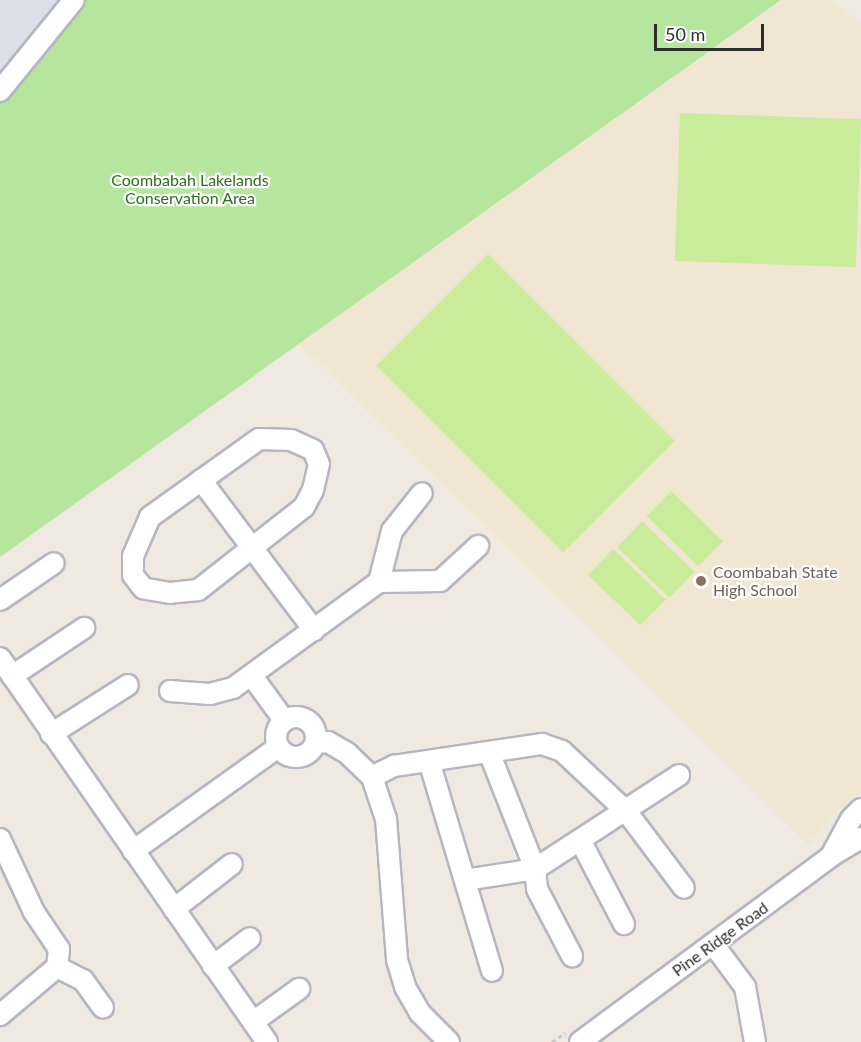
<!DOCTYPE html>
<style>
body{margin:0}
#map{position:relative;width:861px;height:1042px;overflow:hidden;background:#efe9e1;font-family:Lato,sans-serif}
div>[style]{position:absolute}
.education>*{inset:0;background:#f0e6d1}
.airport>*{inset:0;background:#dcdee8}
.green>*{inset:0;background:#b6e59e}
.pitch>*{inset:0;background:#c9ec9a;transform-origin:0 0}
.path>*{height:3px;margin-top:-1.5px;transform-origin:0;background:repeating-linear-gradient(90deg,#c9c9c9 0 4.5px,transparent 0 7.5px)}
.roads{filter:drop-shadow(2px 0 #b4b7c1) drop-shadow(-2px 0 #b4b7c1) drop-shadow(0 2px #b4b7c1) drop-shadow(0 -2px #b4b7c1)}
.minor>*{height:20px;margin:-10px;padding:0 10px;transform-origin:10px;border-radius:10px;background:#fff}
.minor>.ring{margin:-10px;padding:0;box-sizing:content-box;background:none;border:20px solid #fff;border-radius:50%}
.dots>*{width:16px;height:16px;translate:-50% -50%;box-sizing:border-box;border:3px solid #fff;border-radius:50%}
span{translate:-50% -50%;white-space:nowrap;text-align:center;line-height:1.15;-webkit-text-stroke:4.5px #fff;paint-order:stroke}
.park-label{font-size:16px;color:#2c6e1b}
.education-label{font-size:16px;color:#785e54}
.left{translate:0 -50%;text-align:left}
.street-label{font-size:16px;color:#2e2e2e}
.scale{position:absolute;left:654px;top:24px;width:110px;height:27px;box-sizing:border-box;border:3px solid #2e2e2e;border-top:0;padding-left:8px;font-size:18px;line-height:21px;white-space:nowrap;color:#2e2e2e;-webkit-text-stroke:4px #fff;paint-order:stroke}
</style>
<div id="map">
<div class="education">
<i style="clip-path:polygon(783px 0,832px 0,861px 23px,861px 792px,835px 813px,808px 845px,328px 371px,293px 340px)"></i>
</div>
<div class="airport">
<i style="clip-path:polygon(0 0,89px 0,0 110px)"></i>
</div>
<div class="green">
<i style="clip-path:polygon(71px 0,781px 0,0 557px,0 86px)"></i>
</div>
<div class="pitch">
<i style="left:680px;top:113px;width:181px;height:148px;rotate:2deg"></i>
<i style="left:488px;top:254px;width:264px;height:158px;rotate:45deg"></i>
<i style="left:671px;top:491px;width:72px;height:35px;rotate:44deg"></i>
<i style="left:642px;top:521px;width:73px;height:36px;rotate:44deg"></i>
<i style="left:613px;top:549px;width:73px;height:36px;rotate:44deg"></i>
</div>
<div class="path">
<i style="left:552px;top:1042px;width:16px;rotate:-35deg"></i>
</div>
<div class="roads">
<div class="minor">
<i style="left:0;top:91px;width:117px;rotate:-50.9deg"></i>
<i style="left:259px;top:439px;width:32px;rotate:2deg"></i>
<i style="left:291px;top:440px;width:24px;rotate:24deg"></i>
<i style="left:313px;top:450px;width:15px;rotate:67deg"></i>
<i style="left:319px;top:464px;width:27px;rotate:103deg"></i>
<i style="left:313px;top:490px;width:19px;rotate:118deg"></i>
<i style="left:304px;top:507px;width:135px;rotate:141.9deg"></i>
<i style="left:198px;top:590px;width:28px;rotate:174deg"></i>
<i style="left:170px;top:593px;width:27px;rotate:-170deg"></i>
<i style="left:143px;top:588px;width:16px;rotate:-128deg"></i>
<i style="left:133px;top:575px;width:19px;rotate:-90deg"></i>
<i style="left:133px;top:556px;width:43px;rotate:-66.4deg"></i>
<i style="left:150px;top:517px;width:134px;rotate:-35.6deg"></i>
<i style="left:201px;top:480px;width:188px;rotate:53deg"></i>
<i style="left:379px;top:582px;width:53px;rotate:-75.7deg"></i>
<i style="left:392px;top:531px;width:48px;rotate:-51.7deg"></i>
<i style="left:0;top:600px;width:65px;rotate:-34.4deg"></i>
<i style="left:0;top:658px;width:468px;rotate:55.2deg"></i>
<i style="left:12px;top:676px;width:87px;rotate:-33.7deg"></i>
<i style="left:252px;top:676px;width:54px;rotate:54deg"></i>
<i style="left:170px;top:691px;width:40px;rotate:4.3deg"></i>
<i style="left:210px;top:694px;width:24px;rotate:-15deg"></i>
<i style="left:233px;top:688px;width:180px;rotate:-36deg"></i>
<i style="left:379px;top:582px;width:61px;rotate:-0.9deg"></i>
<i style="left:440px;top:581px;width:52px;rotate:-42.6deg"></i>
<i class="ring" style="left:276px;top:717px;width:20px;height:20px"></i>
<i style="left:51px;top:734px;width:91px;rotate:-32.5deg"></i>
<i style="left:316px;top:743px;width:12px;rotate:-5deg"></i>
<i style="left:328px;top:742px;width:22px;rotate:30deg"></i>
<i style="left:347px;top:753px;width:35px;rotate:44deg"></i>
<i style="left:372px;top:777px;width:44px;rotate:71.6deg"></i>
<i style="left:386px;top:819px;width:141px;rotate:85.5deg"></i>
<i style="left:397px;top:960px;width:28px;rotate:73deg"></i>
<i style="left:405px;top:987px;width:30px;rotate:60deg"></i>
<i style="left:420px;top:1013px;width:41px;rotate:45deg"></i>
<i style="left:489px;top:752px;width:126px;rotate:68.5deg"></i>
<i style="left:535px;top:869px;width:20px;rotate:84deg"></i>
<i style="left:537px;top:889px;width:76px;rotate:62.4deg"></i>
<i style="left:429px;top:761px;width:219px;rotate:73.3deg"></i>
<i style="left:372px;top:777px;width:25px;rotate:-27deg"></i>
<i style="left:394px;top:766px;width:150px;rotate:-8.5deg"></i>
<i style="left:542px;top:744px;width:21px;rotate:19deg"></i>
<i style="left:562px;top:751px;width:88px;rotate:43.2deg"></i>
<i style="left:626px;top:811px;width:96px;rotate:53deg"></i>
<i style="left:0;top:839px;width:81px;rotate:65deg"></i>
<i style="left:34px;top:912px;width:45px;rotate:56deg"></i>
<i style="left:59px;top:949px;width:18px;rotate:96deg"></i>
<i style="left:57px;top:967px;width:75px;rotate:139.9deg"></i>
<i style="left:580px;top:840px;width:95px;rotate:62.4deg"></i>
<i style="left:133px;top:851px;width:178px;rotate:-35.6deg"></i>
<i style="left:831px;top:856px;width:42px;rotate:-61.6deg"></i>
<i style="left:851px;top:819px;width:14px;rotate:-45deg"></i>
<i style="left:465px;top:880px;width:71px;rotate:-8.9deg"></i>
<i style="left:535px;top:869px;width:172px;rotate:-33.1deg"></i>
<i style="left:174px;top:909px;width:73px;rotate:-37.8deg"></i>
<i style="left:713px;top:944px;width:54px;rotate:53.3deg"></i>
<i style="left:745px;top:987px;width:56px;rotate:79.7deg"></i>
<i style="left:213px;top:966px;width:46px;rotate:-37.1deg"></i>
<i style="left:57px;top:967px;width:29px;rotate:27deg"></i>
<i style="left:83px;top:980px;width:34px;rotate:54deg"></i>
<i style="left:253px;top:1022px;width:57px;rotate:-35.7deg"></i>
<i style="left:580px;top:1042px;width:312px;rotate:-36.5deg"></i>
<i style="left:831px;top:856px;width:35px;rotate:-31deg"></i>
</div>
</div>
<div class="dots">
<i style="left:701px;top:581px;background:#8d6e63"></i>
</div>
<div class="park-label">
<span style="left:190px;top:189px">Coombabah Lakelands<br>Conservation Area</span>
</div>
<div class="education-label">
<span class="left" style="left:713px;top:581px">Coombabah State<br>High School</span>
</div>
<div class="street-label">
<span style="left:720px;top:939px;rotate:-36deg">Pine Ridge Road</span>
</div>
<div class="scale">50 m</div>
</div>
